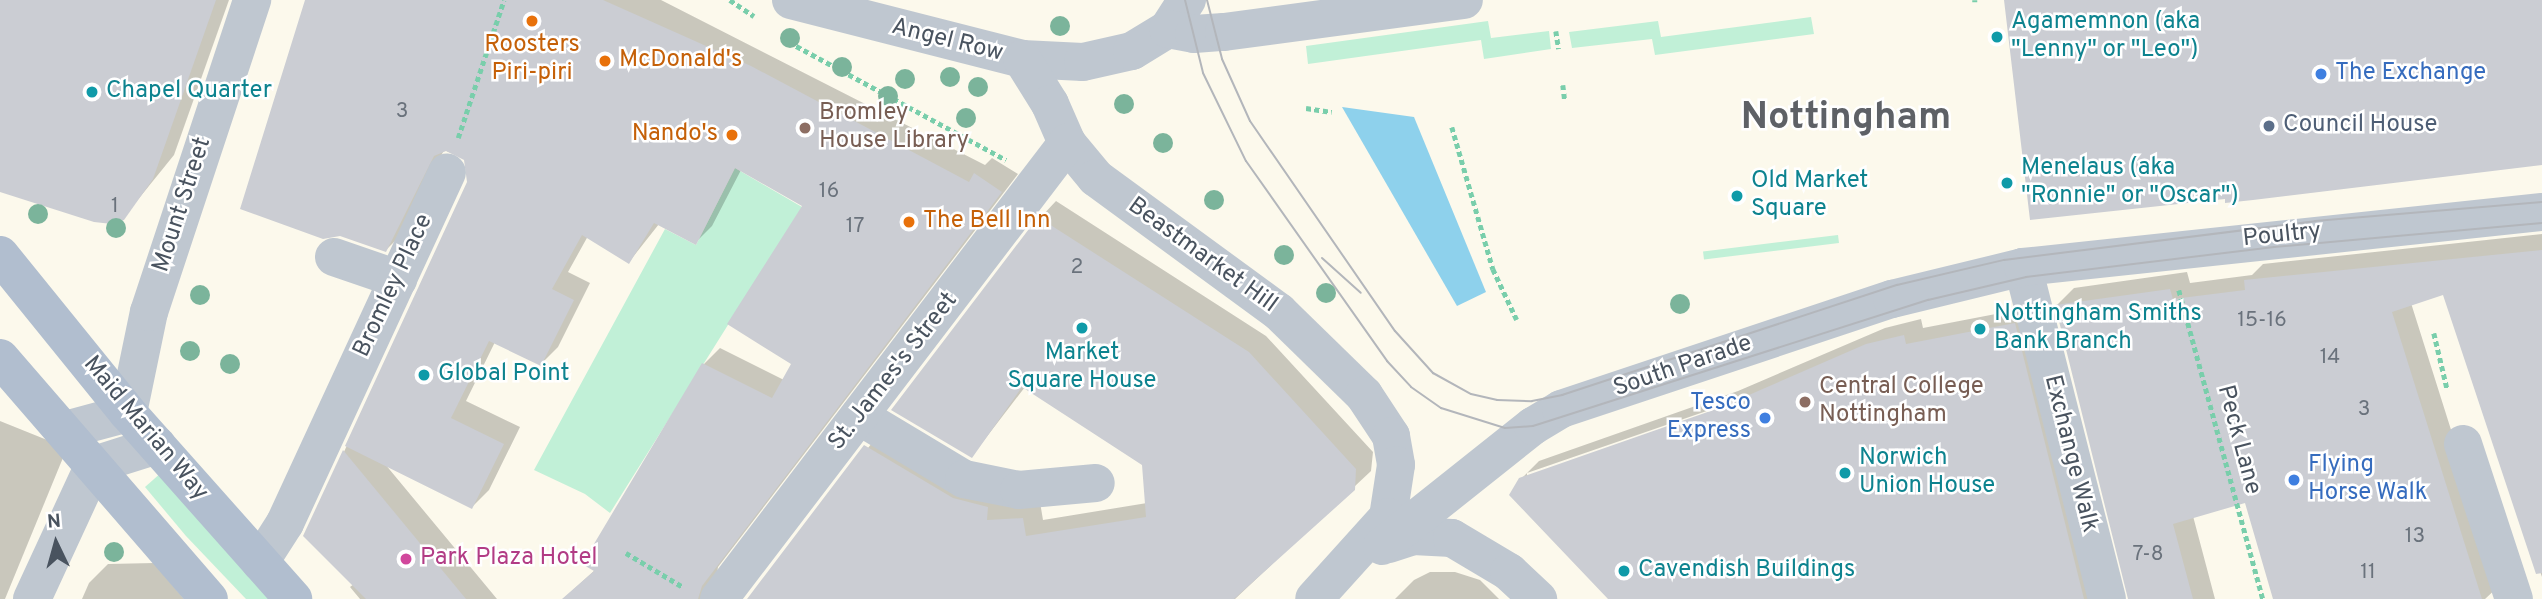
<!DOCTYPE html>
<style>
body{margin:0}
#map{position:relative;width:2542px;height:599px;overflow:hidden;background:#f3f1f1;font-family:Overpass,sans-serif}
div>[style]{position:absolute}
.commercial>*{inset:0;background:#fcf9ec;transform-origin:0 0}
.green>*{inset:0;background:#c1f0d7;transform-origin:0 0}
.water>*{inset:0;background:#8ed1ec}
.shadow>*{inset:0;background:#0003}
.building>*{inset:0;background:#cbcdd3}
.path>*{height:4.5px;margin-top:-2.25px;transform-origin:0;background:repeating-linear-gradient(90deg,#79ceab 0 5px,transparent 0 8.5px)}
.minor>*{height:38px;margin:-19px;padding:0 19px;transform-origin:19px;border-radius:19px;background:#bfc7d0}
.major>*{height:38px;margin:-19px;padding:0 19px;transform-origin:19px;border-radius:19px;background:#b1becf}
.tram>*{height:2px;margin:-1px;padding:0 1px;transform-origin:1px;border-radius:1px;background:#b3b6bb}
.trees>*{width:20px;height:20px;margin:-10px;border-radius:50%;background:#7bb49b}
.dots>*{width:19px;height:19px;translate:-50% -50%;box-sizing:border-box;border:4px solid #fff;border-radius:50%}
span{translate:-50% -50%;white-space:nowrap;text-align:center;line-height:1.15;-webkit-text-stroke:5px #fff;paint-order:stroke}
.number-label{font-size:21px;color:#6a727c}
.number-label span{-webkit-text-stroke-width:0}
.culture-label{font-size:24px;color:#0d838f}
.left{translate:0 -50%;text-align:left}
.street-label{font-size:24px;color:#49535f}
.food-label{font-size:24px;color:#c56008}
.right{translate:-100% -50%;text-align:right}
.shop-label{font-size:24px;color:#366cbe}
.education-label{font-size:24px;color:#785e54}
.service-label{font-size:24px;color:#4e5e75}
.hotel-label{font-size:24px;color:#b23c85}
.town-label{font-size:38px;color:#5e6166;font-weight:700}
.north{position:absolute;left:21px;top:508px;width:70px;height:70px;-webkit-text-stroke:5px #fff;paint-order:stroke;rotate:355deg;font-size:19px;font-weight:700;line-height:28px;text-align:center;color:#49535f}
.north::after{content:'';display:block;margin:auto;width:24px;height:32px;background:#49535f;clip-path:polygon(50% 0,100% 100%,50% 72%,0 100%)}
</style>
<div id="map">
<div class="commercial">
<i style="left:0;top:0;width:2542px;height:599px"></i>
</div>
<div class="green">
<i style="clip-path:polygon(1811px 17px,1814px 34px,1655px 55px,1652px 39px,1572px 48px,1569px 32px,1658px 21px,1661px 37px)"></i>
<i style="clip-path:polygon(1488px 21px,1491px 38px,1549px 31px,1551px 49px,1484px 59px,1481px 40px,1308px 64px,1306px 46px)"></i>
<i style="clip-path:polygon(735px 168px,802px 207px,610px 513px,585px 494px,534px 470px,665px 229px,696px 245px)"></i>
<i style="left:1838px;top:235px;width:8px;height:136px;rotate:83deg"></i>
<i style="clip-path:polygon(162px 472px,274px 599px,246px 599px,186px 536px,145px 487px)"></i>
</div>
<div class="water">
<i style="clip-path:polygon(1342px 107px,1414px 117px,1486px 292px,1457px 306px)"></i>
</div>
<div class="shadow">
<i style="clip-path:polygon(0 0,229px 0,174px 155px,123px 218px,0 186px)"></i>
<i style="clip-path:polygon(309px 0,661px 0,985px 165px,992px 158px,1018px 174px,718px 567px,715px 589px,722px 599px,563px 599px,595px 570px,703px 365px,720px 348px,784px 380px,793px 363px,805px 206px,741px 170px,712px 226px,695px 243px,659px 224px,629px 262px,588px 236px,568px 272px,590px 283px,558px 347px,541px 364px,495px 342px,466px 401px,520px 427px,489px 490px,472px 507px,385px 464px,497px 599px,360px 599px,350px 587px,354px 584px,305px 536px,469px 182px,466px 159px,444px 150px,403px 233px,386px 250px)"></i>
<i style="clip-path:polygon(1056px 201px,1266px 336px,1373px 452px,1371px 471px,1235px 599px,749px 599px,883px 429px,1040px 502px,1043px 520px,1147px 503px,1143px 464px,1025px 387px,972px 456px,1040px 218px)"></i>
<i style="clip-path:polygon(2542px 234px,2542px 577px,2444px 293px,2411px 303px,2500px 585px,2485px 599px,2275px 599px,2246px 500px,2193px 516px,2215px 599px,2129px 599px,2057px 305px,2074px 288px,2187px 272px,2190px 283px,2252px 275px,2263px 264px)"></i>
<i style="clip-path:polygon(evenodd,2032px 307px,2114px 599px,1611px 599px,1521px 479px,1539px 461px,1738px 391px,1885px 328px,1921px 319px,1923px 328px,2032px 307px,1727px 404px,1728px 407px,1527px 477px,1527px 473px,1727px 404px)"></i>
<i style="clip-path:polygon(0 421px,67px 448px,5px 599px,0 599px)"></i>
<i style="clip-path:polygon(154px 563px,184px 599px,82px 599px,89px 583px,108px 564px)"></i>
<i style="clip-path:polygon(1430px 572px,1455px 572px,1480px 580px,1499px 599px,1395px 599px,1414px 580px)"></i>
</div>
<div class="building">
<i style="clip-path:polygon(0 0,216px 0,153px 179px,124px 220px,112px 224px,94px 222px,0 192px)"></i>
<i style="clip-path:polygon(305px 0,603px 0,751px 66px,969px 182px,974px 173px,1002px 192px,702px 586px,698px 599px,562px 599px,594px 571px,582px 564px,702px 363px,772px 398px,791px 364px,727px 324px,802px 206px,735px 168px,696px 245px,654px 223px,629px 264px,582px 235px,552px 289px,574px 300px,541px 366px,489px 341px,451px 418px,504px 444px,472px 509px,345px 446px,467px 182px,464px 160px,446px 151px,434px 156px,386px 252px,340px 236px,323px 239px,240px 209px)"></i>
<i style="clip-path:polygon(2004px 0,2542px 0,2542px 165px,2253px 200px,2225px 203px,2225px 199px,2030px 220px)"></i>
<i style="clip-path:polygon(1038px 217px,1249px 352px,1356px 469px,1355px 490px,1234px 599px,747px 599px,864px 445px,953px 498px,988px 507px,987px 520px,1023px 518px,1026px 536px,1146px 517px,1142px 465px,1022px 387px,972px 458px,891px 410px)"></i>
<i style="clip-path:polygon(2542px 250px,2542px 573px,2536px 574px,2443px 295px,2392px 312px,2482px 599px,2273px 599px,2245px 503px,2173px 524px,2193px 599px,2128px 599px,2055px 305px,2170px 289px,2173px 299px,2245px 290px,2244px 280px)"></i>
<i style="clip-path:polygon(2015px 323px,2084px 599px,1608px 599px,1509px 495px,1519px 478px,1719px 408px,1866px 344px,1904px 335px,1906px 344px)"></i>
<i style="clip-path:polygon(343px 450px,466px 599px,366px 599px,303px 536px)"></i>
</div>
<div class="path">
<i style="left:730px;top:0;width:29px;rotate:34deg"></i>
<i style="left:1975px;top:0;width:2px;rotate:90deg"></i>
<i style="left:1556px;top:31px;width:18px;rotate:81deg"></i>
<i style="left:789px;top:42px;width:247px;rotate:28.5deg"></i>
<i style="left:1563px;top:85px;width:16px;rotate:83deg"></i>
<i style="left:1306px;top:108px;width:26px;rotate:9deg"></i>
<i style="left:1452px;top:127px;width:148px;rotate:73.9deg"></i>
<i style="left:1493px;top:269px;width:56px;rotate:64.8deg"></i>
<i style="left:458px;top:138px;width:145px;rotate:-71.6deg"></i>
<i style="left:2179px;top:290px;width:320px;rotate:74.8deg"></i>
<i style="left:2434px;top:333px;width:57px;rotate:76.7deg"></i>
<i style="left:626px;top:553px;width:66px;rotate:30.8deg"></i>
</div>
<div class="minor">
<i style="left:791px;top:0;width:238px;rotate:14.3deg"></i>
<i style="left:1022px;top:59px;width:61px;rotate:2.8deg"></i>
<i style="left:1083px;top:62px;width:50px;rotate:-12.7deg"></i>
<i style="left:1132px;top:51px;width:42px;rotate:-31.4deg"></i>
<i style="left:1168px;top:29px;width:35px;rotate:-57deg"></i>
<i style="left:1168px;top:29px;width:26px;rotate:11deg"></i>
<i style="left:1194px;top:34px;width:30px;rotate:-4deg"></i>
<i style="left:1224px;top:32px;width:242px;rotate:-7.6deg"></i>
<i style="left:1022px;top:59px;width:53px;rotate:58.1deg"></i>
<i style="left:1050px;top:104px;width:43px;rotate:66.4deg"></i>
<i style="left:1067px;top:143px;width:45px;rotate:50.4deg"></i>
<i style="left:1096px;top:178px;width:227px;rotate:36.2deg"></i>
<i style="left:1279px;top:312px;width:119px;rotate:44.3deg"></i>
<i style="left:1364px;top:395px;width:49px;rotate:56.6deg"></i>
<i style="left:1391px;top:436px;width:29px;rotate:80deg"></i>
<i style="left:1396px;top:465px;width:53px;rotate:98.7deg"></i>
<i style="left:1388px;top:517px;width:110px;rotate:132.1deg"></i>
<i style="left:334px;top:257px;width:68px;rotate:19deg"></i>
<i style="left:2023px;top:267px;width:342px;rotate:75.8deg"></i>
<i style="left:859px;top:416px;width:122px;rotate:31deg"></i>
<i style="left:964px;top:479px;width:56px;rotate:11.3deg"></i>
<i style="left:1019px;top:490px;width:77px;rotate:-5.2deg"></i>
<i style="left:65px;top:430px;width:65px;rotate:-15.1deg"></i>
<i style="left:128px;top:413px;width:103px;rotate:-78.3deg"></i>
<i style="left:149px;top:312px;width:329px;rotate:-71.7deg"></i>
<i style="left:2463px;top:444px;width:163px;rotate:71.8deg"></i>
<i style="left:1389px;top:544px;width:25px;rotate:-18deg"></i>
<i style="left:1413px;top:536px;width:39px;rotate:3deg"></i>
<i style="left:1452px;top:538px;width:66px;rotate:30.8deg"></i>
<i style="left:1509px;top:572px;width:40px;rotate:43deg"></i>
<i style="left:1382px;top:546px;width:193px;rotate:-38.5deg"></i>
<i style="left:1533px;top:426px;width:33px;rotate:-31deg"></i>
<i style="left:1561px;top:409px;width:349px;rotate:-18.4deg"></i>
<i style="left:1892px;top:299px;width:135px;rotate:-13.7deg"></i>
<i style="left:2023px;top:267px;width:522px;rotate:-6.05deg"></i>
<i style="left:260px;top:562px;width:46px;rotate:-57.3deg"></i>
<i style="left:285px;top:523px;width:386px;rotate:-65.2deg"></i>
<i style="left:32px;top:599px;width:148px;rotate:-65.2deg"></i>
<i style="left:94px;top:465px;width:66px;rotate:-17.6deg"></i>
<i style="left:719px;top:599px;width:574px;rotate:-52.65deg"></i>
</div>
<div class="major">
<i style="left:0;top:255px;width:203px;rotate:51deg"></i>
<i style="left:128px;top:413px;width:249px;rotate:48.4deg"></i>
<i style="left:0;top:358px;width:319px;rotate:49.1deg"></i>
</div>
<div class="tram">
<i style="left:1185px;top:0;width:75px;rotate:76.1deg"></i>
<i style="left:1203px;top:73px;width:98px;rotate:64deg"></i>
<i style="left:1246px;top:161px;width:245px;rotate:54.8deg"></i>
<i style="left:1387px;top:361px;width:35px;rotate:47deg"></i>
<i style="left:1411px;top:387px;width:37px;rotate:35deg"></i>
<i style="left:1441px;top:408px;width:67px;rotate:17.4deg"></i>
<i style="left:1505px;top:428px;width:28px;rotate:-4deg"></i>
<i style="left:1533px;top:426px;width:415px;rotate:-17.7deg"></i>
<i style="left:1928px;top:300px;width:101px;rotate:-13.2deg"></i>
<i style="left:2026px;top:277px;width:250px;rotate:-6.9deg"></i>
<i style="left:2274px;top:247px;width:269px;rotate:-5.1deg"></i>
<i style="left:1207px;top:0;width:61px;rotate:75.7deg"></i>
<i style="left:1222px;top:59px;width:68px;rotate:65.7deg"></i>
<i style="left:1250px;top:121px;width:255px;rotate:55.4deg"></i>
<i style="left:1395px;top:331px;width:57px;rotate:47.9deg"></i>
<i style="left:1433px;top:373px;width:43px;rotate:28.9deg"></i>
<i style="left:1471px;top:394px;width:27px;rotate:13deg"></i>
<i style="left:1497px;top:400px;width:35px;rotate:2deg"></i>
<i style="left:1532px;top:401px;width:31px;rotate:-11deg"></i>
<i style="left:1562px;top:395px;width:353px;rotate:-18.2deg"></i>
<i style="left:1897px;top:285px;width:110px;rotate:-13.2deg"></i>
<i style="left:2004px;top:260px;width:313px;rotate:-7.1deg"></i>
<i style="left:2315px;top:221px;width:228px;rotate:-4.8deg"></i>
<i style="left:1322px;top:258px;width:52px;rotate:41.9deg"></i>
</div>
<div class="trees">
<i style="left:1060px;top:26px"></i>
<i style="left:790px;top:38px"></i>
<i style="left:842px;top:67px"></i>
<i style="left:950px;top:77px"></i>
<i style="left:905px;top:79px"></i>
<i style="left:978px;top:87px"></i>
<i style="left:888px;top:96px"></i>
<i style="left:1124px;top:104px"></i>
<i style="left:966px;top:118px"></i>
<i style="left:1163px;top:143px"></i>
<i style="left:1214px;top:200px"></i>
<i style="left:38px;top:214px"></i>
<i style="left:116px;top:228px"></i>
<i style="left:1284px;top:255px"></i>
<i style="left:1326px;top:293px"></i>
<i style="left:200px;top:295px"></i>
<i style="left:1680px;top:304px"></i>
<i style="left:190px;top:351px"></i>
<i style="left:230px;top:364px"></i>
<i style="left:114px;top:552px"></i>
</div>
<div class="dots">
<i style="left:532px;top:21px;background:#e8710a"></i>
<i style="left:1997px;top:37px;background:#0f9aa8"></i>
<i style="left:605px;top:61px;background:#e8710a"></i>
<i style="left:2321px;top:74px;background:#3f7fe0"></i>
<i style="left:92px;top:92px;background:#0f9aa8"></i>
<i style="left:2269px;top:126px;background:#5c6f8a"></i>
<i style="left:805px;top:128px;background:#8d6e63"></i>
<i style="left:732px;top:135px;background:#e8710a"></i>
<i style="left:2007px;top:183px;background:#0f9aa8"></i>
<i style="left:1737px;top:196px;background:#0f9aa8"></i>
<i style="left:909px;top:222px;background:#e8710a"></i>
<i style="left:1082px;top:328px;background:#0f9aa8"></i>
<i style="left:1980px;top:329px;background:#0f9aa8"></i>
<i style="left:424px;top:375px;background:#0f9aa8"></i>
<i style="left:1805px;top:402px;background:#8d6e63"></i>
<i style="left:1765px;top:418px;background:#3f7fe0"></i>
<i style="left:1845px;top:473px;background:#0f9aa8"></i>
<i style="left:2294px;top:480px;background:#3f7fe0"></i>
<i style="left:406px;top:559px;background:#d1479c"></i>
<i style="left:1624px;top:571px;background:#0f9aa8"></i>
</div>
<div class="number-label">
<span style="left:402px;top:112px">3</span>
<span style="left:829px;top:192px">16</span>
<span style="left:115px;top:207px">1</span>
<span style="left:855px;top:227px">17</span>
<span style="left:1077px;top:268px">2</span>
<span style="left:2262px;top:321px">15-16</span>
<span style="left:2330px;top:358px">14</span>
<span style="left:2364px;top:410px">3</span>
<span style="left:2415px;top:537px">13</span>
<span style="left:2148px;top:555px">7-8</span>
<span style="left:2368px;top:573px">11</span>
</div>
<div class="culture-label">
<span class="left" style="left:2011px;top:37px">Agamemnon (aka<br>"Lenny" or "Leo")</span>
<span class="left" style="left:106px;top:92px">Chapel Quarter</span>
<span class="left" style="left:2021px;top:183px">Menelaus (aka<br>"Ronnie" or "Oscar")</span>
<span class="left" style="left:1751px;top:196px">Old Market<br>Square</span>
<span class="left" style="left:1994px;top:329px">Nottingham Smiths<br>Bank Branch</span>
<span style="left:1082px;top:368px">Market<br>Square House</span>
<span class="left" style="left:438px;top:375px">Global Point</span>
<span class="left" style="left:1859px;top:473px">Norwich<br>Union House</span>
<span class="left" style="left:1638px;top:571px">Cavendish Buildings</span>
</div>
<div class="street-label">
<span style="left:947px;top:41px;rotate:14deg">Angel Row</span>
<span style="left:183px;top:205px;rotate:-72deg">Mount Street</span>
<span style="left:2282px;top:236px;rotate:-6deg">Poultry</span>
<span style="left:1202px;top:256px;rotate:36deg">Beastmarket Hill</span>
<span style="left:394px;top:286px;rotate:-65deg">Bromley Place</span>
<span style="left:1683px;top:367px;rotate:-19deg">South Parade</span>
<span style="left:894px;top:372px;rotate:-52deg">St. James's Street</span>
<span style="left:145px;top:429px;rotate:50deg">Maid Marian Way</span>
<span style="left:2238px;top:440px;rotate:75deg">Peck Lane</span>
<span style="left:2070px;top:454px;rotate:76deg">Exchange Walk</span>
</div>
<div class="food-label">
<span style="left:532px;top:60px">Roosters<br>Piri-piri</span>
<span class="left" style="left:619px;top:61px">McDonald's</span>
<span class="right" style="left:718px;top:135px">Nando's</span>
<span class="left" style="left:923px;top:222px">The Bell Inn</span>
</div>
<div class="shop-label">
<span class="left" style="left:2335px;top:74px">The Exchange</span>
<span class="right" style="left:1751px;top:418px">Tesco<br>Express</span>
<span class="left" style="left:2308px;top:480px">Flying<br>Horse Walk</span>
</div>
<div class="education-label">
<span class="left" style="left:819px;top:128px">Bromley<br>House Library</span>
<span class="left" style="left:1819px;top:402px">Central College<br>Nottingham</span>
</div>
<div class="service-label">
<span class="left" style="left:2283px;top:126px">Council House</span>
</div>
<div class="hotel-label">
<span class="left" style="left:420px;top:559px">Park Plaza Hotel</span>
</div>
<div class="town-label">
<span style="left:1846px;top:119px">Nottingham</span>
</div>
<div class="north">N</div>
</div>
